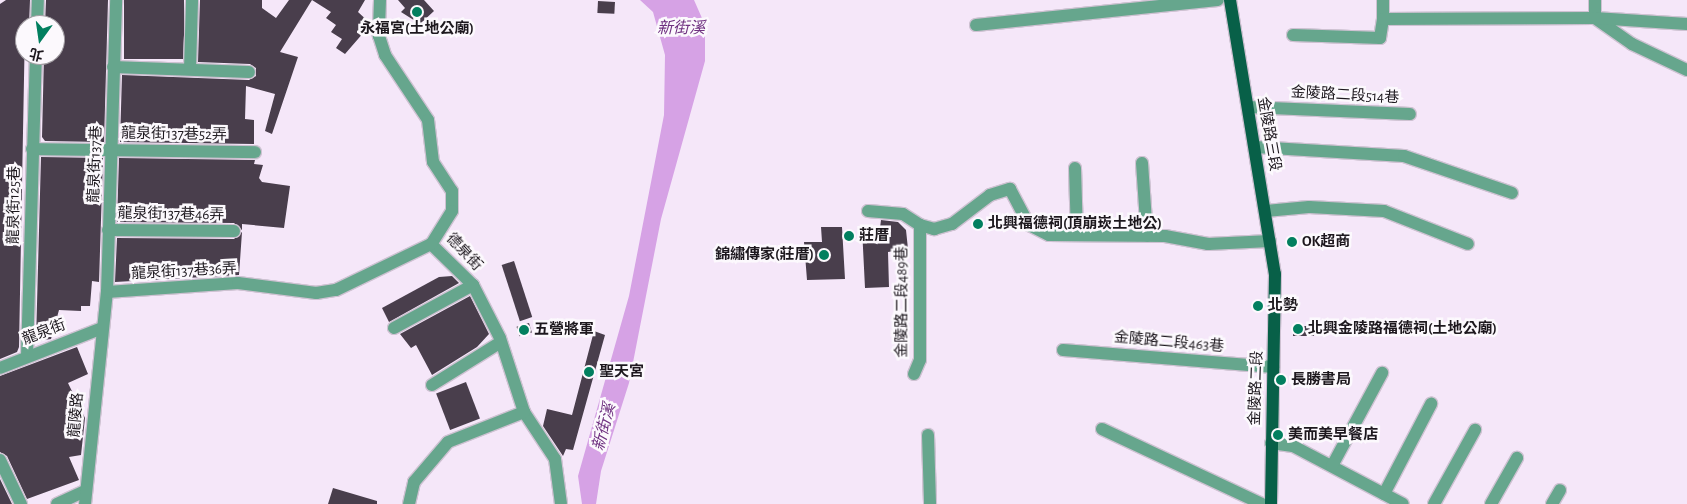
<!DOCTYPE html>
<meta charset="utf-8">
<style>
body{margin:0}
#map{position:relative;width:1687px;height:504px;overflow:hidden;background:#f5e7f9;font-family:"Alegreya Sans","Noto Sans TC",sans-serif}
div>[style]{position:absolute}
.water>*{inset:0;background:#d6a2e5}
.building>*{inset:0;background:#493e4c;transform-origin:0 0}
.roads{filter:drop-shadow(1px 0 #cec2d2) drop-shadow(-1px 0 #cec2d2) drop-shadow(0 1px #cec2d2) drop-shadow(0 -1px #cec2d2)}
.minor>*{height:12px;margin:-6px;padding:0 6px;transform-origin:6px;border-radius:6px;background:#66a68d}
.major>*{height:12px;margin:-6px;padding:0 6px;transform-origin:6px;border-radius:6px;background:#086048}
.dots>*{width:14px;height:14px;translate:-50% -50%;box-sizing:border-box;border:2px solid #fcf9fd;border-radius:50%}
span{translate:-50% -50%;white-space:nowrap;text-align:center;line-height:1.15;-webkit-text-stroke:5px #fcf9fd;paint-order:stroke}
.poi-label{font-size:15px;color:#1d181e;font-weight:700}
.left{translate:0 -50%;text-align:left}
.right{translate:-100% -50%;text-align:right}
.street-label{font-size:15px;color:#1d181e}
.water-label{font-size:16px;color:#6f3180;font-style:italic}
.north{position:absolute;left:15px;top:15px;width:50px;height:50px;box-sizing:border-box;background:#fcf9fd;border:1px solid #a39fa4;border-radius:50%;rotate:194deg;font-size:14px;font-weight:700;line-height:20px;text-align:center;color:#1d181e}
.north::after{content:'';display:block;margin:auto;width:18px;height:22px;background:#027f5f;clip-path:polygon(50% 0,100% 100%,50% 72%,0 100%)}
</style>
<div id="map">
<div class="water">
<i style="clip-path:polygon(640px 0,694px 0,705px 25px,705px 61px,661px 219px,629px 383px,601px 471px,596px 504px,582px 504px,578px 476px,629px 296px,664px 115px,665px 55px,653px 12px)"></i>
</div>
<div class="building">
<i style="clip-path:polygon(6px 0,30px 0,29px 25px,25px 25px,19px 347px,17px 352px,0 359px,0 4px)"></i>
<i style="clip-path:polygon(46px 0,108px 0,104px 142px,45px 141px,42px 137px,44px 55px,55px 55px,55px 25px,45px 25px)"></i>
<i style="left:124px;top:0;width:60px;height:59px"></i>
<i style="clip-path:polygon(200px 0,262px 0,262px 8px,276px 18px,289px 0,365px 0,358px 12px,371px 24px,345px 54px,336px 48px,342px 39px,331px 32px,336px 25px,326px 18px,331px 12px,312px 0,280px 52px,298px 57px,272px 134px,265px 131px,275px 94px,246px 86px,245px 119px,254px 120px,254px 144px,120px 142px,122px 75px,249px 80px,256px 76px,256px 68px,250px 64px,198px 62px)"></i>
<i style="clip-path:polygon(398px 0,424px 0,434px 11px,420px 24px,401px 12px,405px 8px)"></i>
<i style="left:598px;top:1px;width:17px;height:12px;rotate:3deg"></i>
<i style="clip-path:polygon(41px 157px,103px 158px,99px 282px,92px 281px,90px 306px,81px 306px,81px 311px,59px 310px,51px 339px,36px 341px)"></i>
<i style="clip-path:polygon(119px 158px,255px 160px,254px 164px,263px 165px,259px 178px,262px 182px,290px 186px,284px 228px,242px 224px,242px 230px,234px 223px,117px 222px)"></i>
<i style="clip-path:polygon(881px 220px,898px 222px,906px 230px,908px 249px,888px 252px,889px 287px,865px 288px,862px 228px,880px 228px)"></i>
<i style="clip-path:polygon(821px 227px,842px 227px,845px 279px,807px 280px,804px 242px,822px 242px)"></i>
<i style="clip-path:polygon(242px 232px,239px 275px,115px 282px,117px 238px,234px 239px)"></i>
<i style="left:514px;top:261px;width:59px;height:13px;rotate:72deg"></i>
<i style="clip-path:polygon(452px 276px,459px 283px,389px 322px,382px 308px,439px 277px)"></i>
<i style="clip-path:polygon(470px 296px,489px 334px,477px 347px,432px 375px,416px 345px,411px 348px,400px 334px)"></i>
<i style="left:529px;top:323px;width:10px;height:13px;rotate:73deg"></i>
<i style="left:1293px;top:326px;width:21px;height:10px"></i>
<i style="clip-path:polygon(594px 331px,605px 335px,573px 450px,566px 449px,563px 456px,543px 426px,547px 409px,572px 415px)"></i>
<i style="clip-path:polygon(77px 347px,88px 374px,68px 383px,85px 418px,81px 455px,69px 457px,79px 480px,27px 499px,7px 456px,0 452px,0 376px)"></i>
<i style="left:466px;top:382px;width:39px;height:32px;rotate:69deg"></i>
<i style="clip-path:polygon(0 479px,12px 504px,0 504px)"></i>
<i style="clip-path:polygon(333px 488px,377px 501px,377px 504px,328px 504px)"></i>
</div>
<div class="roads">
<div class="minor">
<i style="left:380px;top:0;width:36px;rotate:92deg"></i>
<i style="left:379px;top:36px;width:20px;rotate:72deg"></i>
<i style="left:385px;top:55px;width:78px;rotate:56.5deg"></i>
<i style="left:428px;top:120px;width:42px;rotate:83.2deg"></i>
<i style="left:433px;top:162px;width:35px;rotate:57deg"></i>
<i style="left:452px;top:191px;width:20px;rotate:90deg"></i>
<i style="left:452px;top:211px;width:39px;rotate:122deg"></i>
<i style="left:1595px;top:0;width:18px;rotate:90deg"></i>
<i style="left:1595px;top:18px;width:45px;rotate:35.1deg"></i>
<i style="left:1632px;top:44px;width:61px;rotate:25.3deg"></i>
<i style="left:1383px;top:19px;width:19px;rotate:-90deg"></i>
<i style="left:37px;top:25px;width:25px;rotate:-88deg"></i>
<i style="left:976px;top:25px;width:243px;rotate:-5.9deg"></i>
<i style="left:1293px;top:35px;width:87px;rotate:2deg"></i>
<i style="left:1380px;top:38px;width:19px;rotate:-81deg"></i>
<i style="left:1383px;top:19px;width:212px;rotate:-0.3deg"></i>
<i style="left:1595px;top:18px;width:92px;rotate:3.7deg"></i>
<i style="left:113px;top:67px;width:136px;rotate:2.1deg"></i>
<i style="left:190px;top:69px;width:69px;rotate:-88.3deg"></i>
<i style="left:1248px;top:107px;width:162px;rotate:2.5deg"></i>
<i style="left:1255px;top:147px;width:149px;rotate:3.5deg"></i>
<i style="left:1404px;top:156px;width:114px;rotate:18.9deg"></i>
<i style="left:32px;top:149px;width:223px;rotate:0.8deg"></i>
<i style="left:1142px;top:163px;width:73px;rotate:86.1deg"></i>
<i style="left:1075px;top:168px;width:67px;rotate:88.3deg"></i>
<i style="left:868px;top:211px;width:35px;rotate:5deg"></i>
<i style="left:903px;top:214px;width:20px;rotate:33deg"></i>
<i style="left:1266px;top:211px;width:43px;rotate:-5.3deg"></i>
<i style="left:1309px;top:207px;width:75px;rotate:3.1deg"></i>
<i style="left:1384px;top:211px;width:90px;rotate:21.4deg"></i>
<i style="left:108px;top:230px;width:126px;rotate:0.5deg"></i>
<i style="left:431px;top:244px;width:59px;rotate:44.3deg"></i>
<i style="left:473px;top:285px;width:59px;rotate:63deg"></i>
<i style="left:500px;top:338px;width:78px;rotate:72deg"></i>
<i style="left:524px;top:412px;width:56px;rotate:56.6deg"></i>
<i style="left:555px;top:459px;width:45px;rotate:82.4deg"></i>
<i style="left:107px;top:292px;width:131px;rotate:-3.9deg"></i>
<i style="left:238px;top:283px;width:79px;rotate:7.3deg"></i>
<i style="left:316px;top:293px;width:20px;rotate:-9deg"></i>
<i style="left:336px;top:290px;width:106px;rotate:-25.8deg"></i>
<i style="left:394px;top:328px;width:90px;rotate:-28.6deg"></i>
<i style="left:1063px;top:350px;width:211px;rotate:4.6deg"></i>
<i style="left:27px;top:356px;width:301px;rotate:-88.3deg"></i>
<i style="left:0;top:368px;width:107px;rotate:-21.3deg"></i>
<i style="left:914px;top:374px;width:15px;rotate:-67deg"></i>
<i style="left:920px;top:360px;width:135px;rotate:-90deg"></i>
<i style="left:920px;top:225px;width:15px;rotate:16deg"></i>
<i style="left:934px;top:229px;width:19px;rotate:-16deg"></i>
<i style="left:952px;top:224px;width:48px;rotate:-37.3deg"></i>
<i style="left:990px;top:195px;width:21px;rotate:-17deg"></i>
<i style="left:1010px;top:189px;width:41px;rotate:62.2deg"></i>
<i style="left:1029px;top:225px;width:22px;rotate:27deg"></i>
<i style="left:1049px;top:235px;width:116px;rotate:0.5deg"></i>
<i style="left:1165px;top:236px;width:44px;rotate:10.5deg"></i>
<i style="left:1208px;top:244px;width:62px;rotate:-2.8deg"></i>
<i style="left:432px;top:385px;width:81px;rotate:-31.9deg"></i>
<i style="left:1102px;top:429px;width:177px;rotate:25.1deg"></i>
<i style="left:928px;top:435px;width:69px;rotate:88.3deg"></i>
<i style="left:1271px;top:443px;width:22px;rotate:8deg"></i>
<i style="left:1293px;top:446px;width:124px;rotate:27.8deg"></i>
<i style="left:0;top:460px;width:49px;rotate:64.5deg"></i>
<i style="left:1332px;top:466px;width:106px;rotate:-61.7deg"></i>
<i style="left:1384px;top:494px;width:102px;rotate:-62.4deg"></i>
<i style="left:57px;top:504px;width:31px;rotate:-25deg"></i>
<i style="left:85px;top:504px;width:213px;rotate:-84.1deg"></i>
<i style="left:107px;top:292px;width:292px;rotate:-88.2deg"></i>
<i style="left:409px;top:504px;width:23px;rotate:-77deg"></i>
<i style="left:414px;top:482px;width:52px;rotate:-49.6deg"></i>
<i style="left:448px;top:442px;width:82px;rotate:-21.5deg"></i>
<i style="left:1434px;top:504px;width:85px;rotate:-61deg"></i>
<i style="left:1491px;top:504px;width:53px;rotate:-60.5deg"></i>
<i style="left:1552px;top:504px;width:16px;rotate:-60deg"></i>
</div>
<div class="major">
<i style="left:1230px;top:0;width:278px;rotate:80.7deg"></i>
<i style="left:1275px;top:274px;width:230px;rotate:91deg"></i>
</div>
</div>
<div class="dots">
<i style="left:417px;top:12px;background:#027f5f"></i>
<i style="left:978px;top:224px;background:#027f5f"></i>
<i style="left:849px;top:236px;background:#027f5f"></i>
<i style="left:1292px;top:242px;background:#027f5f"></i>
<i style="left:824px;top:255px;background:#027f5f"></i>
<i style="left:1258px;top:306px;background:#027f5f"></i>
<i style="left:1298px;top:329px;background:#027f5f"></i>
<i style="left:524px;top:330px;background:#027f5f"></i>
<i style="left:589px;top:372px;background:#027f5f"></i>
<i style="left:1281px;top:380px;background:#027f5f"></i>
<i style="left:1278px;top:435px;background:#027f5f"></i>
</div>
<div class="poi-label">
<span style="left:417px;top:29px">永福宮(土地公廟)</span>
<span class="left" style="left:988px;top:224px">北興福德祠(頂崩崁土地公)</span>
<span class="left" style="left:859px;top:236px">莊厝</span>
<span class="left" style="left:1302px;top:242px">OK超商</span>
<span class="right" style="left:814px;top:255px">錦繡傳家(莊厝)</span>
<span class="left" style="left:1268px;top:306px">北勢</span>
<span class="left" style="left:1308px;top:329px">北興金陵路福德祠(土地公廟)</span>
<span class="left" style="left:534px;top:330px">五營將軍</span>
<span class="left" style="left:599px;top:372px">聖天宮</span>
<span class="left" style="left:1291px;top:380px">長勝書局</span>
<span class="left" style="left:1288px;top:435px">美而美早餐店</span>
</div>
<div class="street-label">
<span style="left:1345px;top:95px;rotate:3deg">金陵路二段514巷</span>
<span style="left:174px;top:134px;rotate:1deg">龍泉街137巷52弄</span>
<span style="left:1269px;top:134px;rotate:80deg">金陵路三段</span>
<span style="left:95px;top:164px;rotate:-88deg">龍泉街137巷</span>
<span style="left:14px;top:205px;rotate:-89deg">龍泉街125巷</span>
<span style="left:171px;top:214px;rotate:1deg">龍泉街137巷46弄</span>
<span style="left:464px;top:252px;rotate:47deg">德泉街</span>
<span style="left:184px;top:271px;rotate:-3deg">龍泉街137巷36弄</span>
<span style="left:902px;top:302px;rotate:-90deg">金陵路二段489巷</span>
<span style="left:44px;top:332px;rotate:-21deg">龍泉街</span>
<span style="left:1169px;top:342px;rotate:5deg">金陵路二段463巷</span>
<span style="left:1256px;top:388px;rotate:-88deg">金陵路二段</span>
<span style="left:76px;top:415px;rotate:-85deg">龍陵路</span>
</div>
<div class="water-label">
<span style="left:681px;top:28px">新街溪</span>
<span style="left:604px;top:427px;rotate:-75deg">新街溪</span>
</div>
<div class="north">北</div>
</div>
